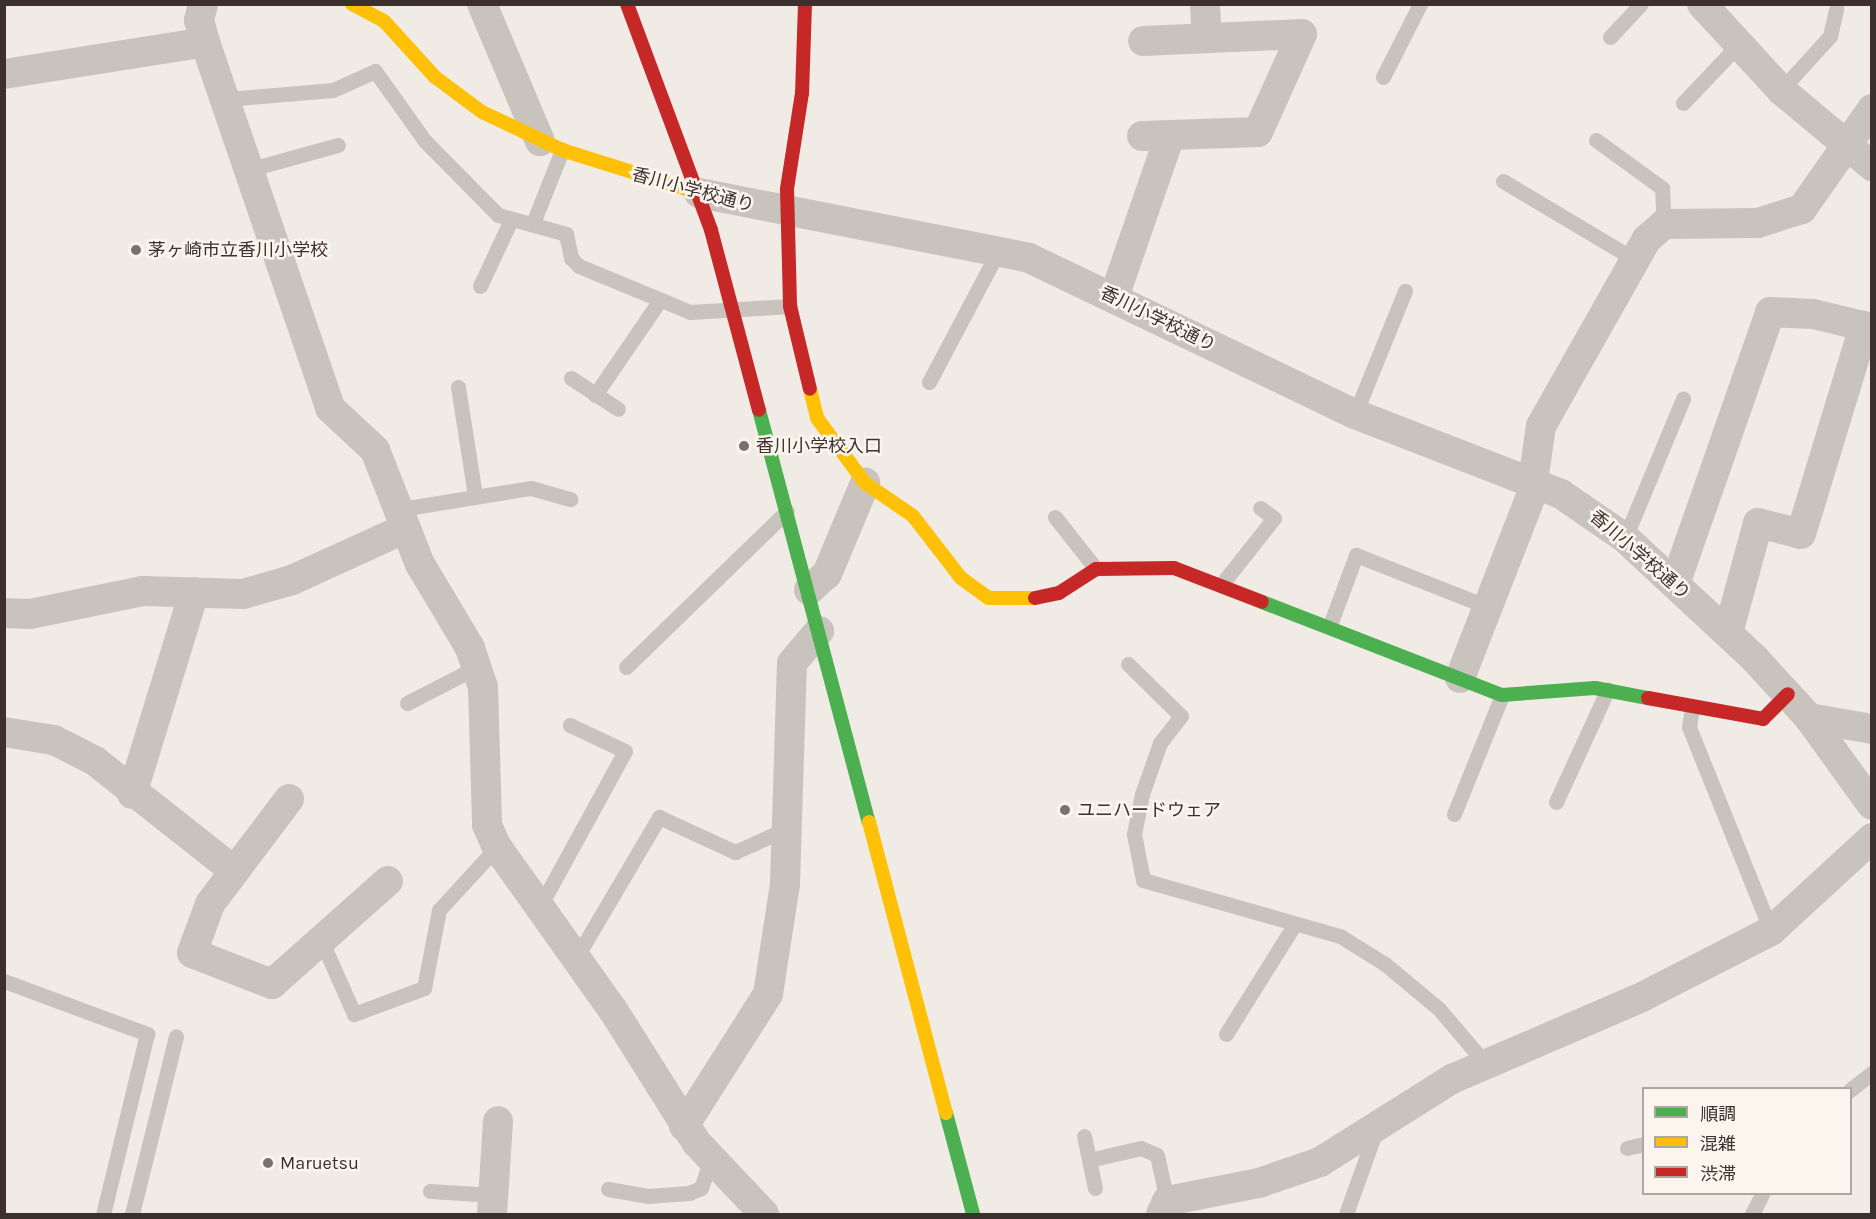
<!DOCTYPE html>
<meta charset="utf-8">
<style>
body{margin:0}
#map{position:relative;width:1876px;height:1219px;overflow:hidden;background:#f0ebe5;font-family:Karla,"Noto Sans JP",sans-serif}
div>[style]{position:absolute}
.lane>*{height:15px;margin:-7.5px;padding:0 7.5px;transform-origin:7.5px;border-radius:7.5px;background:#c9c3be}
.street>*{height:30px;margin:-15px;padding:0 15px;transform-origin:15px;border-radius:15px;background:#c9c3be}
.fast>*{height:14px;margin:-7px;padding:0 7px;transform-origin:7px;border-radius:7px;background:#4caf50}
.slow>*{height:14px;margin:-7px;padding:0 7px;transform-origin:7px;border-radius:7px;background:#ffc107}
.jam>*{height:14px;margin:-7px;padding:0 7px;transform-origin:7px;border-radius:7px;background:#c62828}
.dots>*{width:16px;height:16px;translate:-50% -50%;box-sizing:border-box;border:3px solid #fbf5ee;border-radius:50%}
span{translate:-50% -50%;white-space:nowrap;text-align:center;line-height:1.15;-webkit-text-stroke:5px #fbf5ee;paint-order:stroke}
.street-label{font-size:18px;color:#3b302b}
.poi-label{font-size:18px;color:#3b302b}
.left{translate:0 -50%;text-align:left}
.frame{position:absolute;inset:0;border:6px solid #3b302b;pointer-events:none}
.legend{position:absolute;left:1642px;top:1087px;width:210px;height:108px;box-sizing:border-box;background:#fbf5ee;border:2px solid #aea6a0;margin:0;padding:8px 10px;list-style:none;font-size:18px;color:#3b302b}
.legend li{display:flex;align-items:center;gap:12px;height:30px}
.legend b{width:30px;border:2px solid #aea6a0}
</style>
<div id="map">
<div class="lane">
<i style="left:1610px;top:37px;width:45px;rotate:-46.8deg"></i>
<i style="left:1383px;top:77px;width:82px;rotate:-63.1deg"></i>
<i style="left:1781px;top:90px;width:73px;rotate:-47.8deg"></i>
<i style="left:1830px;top:36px;width:28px;rotate:-77deg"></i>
<i style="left:227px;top:99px;width:106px;rotate:-4.9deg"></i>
<i style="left:333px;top:90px;width:46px;rotate:-24.3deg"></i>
<i style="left:375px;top:71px;width:86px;rotate:54.5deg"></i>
<i style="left:425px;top:141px;width:104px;rotate:45.4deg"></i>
<i style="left:498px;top:215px;width:71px;rotate:15.6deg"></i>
<i style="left:566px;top:234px;width:25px;rotate:78deg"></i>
<i style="left:571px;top:258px;width:11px;rotate:45deg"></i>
<i style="left:579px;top:266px;width:120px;rotate:22.5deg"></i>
<i style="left:690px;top:312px;width:100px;rotate:-3.4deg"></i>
<i style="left:1683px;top:103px;width:81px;rotate:-46.5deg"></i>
<i style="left:1596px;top:140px;width:82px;rotate:36deg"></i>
<i style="left:1662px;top:188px;width:36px;rotate:87deg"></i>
<i style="left:251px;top:169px;width:90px;rotate:-15.4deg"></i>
<i style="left:1503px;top:181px;width:152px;rotate:30.8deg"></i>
<i style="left:533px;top:223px;width:79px;rotate:-68.3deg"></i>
<i style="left:480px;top:286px;width:71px;rotate:-64.9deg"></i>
<i style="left:571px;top:378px;width:56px;rotate:33.4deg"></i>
<i style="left:929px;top:382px;width:149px;rotate:-62.1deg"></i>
<i style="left:458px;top:387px;width:110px;rotate:81.1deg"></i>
<i style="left:595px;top:395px;width:115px;rotate:-55.6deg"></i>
<i style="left:1355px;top:414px;width:133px;rotate:-67.9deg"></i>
<i style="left:401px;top:509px;width:132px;rotate:-9.2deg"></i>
<i style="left:531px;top:488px;width:41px;rotate:15.8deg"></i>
<i style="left:1055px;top:517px;width:66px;rotate:51.7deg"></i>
<i style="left:1625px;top:538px;width:151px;rotate:-67.4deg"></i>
<i style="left:1221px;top:585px;width:85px;rotate:-51.7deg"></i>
<i style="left:1274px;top:518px;width:17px;rotate:-144deg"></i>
<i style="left:1330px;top:625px;width:75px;rotate:-69.6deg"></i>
<i style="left:1356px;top:555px;width:142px;rotate:21.5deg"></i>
<i style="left:1128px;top:664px;width:74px;rotate:44.5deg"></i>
<i style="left:1181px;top:716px;width:34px;rotate:128deg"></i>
<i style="left:1160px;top:743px;width:54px;rotate:109.4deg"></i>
<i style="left:1142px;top:794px;width:41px;rotate:101.3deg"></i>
<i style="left:1134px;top:834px;width:47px;rotate:78.9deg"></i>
<i style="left:1143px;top:880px;width:205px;rotate:15.9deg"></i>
<i style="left:1340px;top:936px;width:53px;rotate:31.9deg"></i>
<i style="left:1385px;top:964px;width:70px;rotate:39.8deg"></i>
<i style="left:1439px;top:1009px;width:71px;rotate:49.6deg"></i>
<i style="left:626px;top:667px;width:224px;rotate:-44.1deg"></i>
<i style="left:407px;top:703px;width:79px;rotate:-27.2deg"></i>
<i style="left:1692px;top:708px;width:19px;rotate:99deg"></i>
<i style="left:1689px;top:727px;width:220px;rotate:68.1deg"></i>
<i style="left:1556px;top:802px;width:124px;rotate:-65.3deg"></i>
<i style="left:1454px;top:814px;width:128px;rotate:-68deg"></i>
<i style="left:538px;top:910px;width:181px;rotate:-61.3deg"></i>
<i style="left:625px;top:751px;width:61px;rotate:-154.7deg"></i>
<i style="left:322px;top:942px;width:79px;rotate:66deg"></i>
<i style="left:354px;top:1014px;width:75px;rotate:-20.4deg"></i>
<i style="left:424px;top:988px;width:79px;rotate:-79.1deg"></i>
<i style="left:439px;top:910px;width:86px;rotate:-47.4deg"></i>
<i style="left:576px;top:958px;width:164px;rotate:-59.5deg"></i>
<i style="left:659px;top:817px;width:84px;rotate:24.7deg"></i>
<i style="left:735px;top:852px;width:54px;rotate:-24.2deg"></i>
<i style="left:4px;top:981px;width:153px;rotate:20.3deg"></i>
<i style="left:147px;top:1034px;width:185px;rotate:103.7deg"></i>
<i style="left:1226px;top:1034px;width:128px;rotate:-58deg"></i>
<i style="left:1850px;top:1090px;width:28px;rotate:-38deg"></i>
<i style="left:1084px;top:1136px;width:53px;rotate:78.1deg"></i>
<i style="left:1627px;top:1148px;width:17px;rotate:-13deg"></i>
<i style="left:1089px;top:1160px;width:53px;rotate:-13deg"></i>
<i style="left:1141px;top:1148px;width:17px;rotate:24deg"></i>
<i style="left:1157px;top:1155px;width:47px;rotate:77.7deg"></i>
<i style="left:608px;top:1189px;width:40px;rotate:10deg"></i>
<i style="left:647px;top:1196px;width:42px;rotate:-4.1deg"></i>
<i style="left:689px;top:1193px;width:13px;rotate:-23deg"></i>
<i style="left:701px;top:1188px;width:31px;rotate:-71deg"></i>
<i style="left:430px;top:1191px;width:63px;rotate:3.6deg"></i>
<i style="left:132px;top:1214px;width:183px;rotate:-76.1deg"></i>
<i style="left:1346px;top:1214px;width:89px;rotate:-70.3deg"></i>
<i style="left:1752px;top:1214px;width:22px;rotate:-63deg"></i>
</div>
<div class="street">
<i style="left:203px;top:4px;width:16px;rotate:104deg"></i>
<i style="left:199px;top:20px;width:23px;rotate:75deg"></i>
<i style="left:205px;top:42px;width:387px;rotate:71.1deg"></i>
<i style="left:330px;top:408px;width:62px;rotate:43deg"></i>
<i style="left:375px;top:450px;width:123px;rotate:68.5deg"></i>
<i style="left:420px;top:564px;width:98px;rotate:59.2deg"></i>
<i style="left:470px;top:648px;width:41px;rotate:71.6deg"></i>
<i style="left:483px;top:687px;width:138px;rotate:88.3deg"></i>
<i style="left:487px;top:825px;width:24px;rotate:66deg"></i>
<i style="left:497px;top:847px;width:200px;rotate:54.6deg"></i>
<i style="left:613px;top:1010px;width:156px;rotate:57.8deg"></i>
<i style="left:696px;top:1142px;width:99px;rotate:46.6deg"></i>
<i style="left:482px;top:4px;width:149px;rotate:67.1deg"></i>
<i style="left:1205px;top:4px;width:34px;rotate:87deg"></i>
<i style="left:1702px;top:4px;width:117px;rotate:47.4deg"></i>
<i style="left:1781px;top:90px;width:119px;rotate:39.9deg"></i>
<i style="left:4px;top:74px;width:204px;rotate:-9deg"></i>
<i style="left:1142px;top:136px;width:116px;rotate:-2deg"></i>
<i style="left:1258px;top:132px;width:107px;rotate:-65.8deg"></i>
<i style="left:1302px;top:34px;width:159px;rotate:177.5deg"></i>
<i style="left:699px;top:193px;width:336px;rotate:11.1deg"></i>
<i style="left:1029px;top:258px;width:361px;rotate:25.6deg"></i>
<i style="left:1355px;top:414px;width:221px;rotate:21.2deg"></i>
<i style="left:1561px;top:494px;width:78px;rotate:34.5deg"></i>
<i style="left:1625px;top:538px;width:178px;rotate:42.9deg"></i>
<i style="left:1755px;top:659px;width:80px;rotate:47.5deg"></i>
<i style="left:1809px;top:718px;width:107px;rotate:54.1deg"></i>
<i style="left:1114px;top:297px;width:171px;rotate:-70.9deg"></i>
<i style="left:1675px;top:584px;width:288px;rotate:-70.7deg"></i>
<i style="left:1770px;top:312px;width:43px;rotate:2.7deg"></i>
<i style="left:1813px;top:314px;width:61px;rotate:13.3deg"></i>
<i style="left:809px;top:590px;width:24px;rotate:-42deg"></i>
<i style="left:827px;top:574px;width:99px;rotate:-67.3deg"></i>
<i style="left:4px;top:613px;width:26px;rotate:2deg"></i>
<i style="left:30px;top:614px;width:115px;rotate:-11.5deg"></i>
<i style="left:143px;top:591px;width:100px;rotate:1.7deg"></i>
<i style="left:243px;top:594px;width:51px;rotate:-15.9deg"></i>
<i style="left:292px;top:580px;width:125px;rotate:-24.5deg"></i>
<i style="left:1728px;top:633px;width:114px;rotate:-74.7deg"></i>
<i style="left:1758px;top:523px;width:44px;rotate:14.3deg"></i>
<i style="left:1801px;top:534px;width:217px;rotate:-73.1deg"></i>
<i style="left:1460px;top:678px;width:195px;rotate:-68.7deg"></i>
<i style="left:1531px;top:496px;width:71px;rotate:-81.9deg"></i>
<i style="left:1541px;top:426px;width:215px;rotate:-60.5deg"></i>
<i style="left:1647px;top:239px;width:23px;rotate:-41deg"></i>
<i style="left:1664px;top:224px;width:94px;rotate:-0.6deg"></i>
<i style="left:1758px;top:223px;width:46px;rotate:-17.7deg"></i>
<i style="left:1802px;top:209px;width:122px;rotate:-55deg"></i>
<i style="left:1809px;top:718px;width:64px;rotate:9.9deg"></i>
<i style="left:4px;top:732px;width:51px;rotate:9.1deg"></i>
<i style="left:54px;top:740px;width:46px;rotate:27.1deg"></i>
<i style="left:95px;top:761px;width:176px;rotate:38.3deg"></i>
<i style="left:132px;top:794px;width:211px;rotate:-72.9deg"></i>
<i style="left:289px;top:799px;width:131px;rotate:127deg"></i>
<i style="left:210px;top:904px;width:52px;rotate:110.2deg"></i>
<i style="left:192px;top:953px;width:86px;rotate:21.2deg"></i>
<i style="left:272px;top:984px;width:155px;rotate:-41.6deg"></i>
<i style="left:684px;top:1126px;width:156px;rotate:-57.5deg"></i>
<i style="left:768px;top:994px;width:111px;rotate:-81.2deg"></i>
<i style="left:785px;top:884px;width:221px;rotate:-88.2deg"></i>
<i style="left:792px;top:663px;width:42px;rotate:-49.8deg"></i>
<i style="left:492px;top:1214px;width:93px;rotate:-86.3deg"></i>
<i style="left:1161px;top:1214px;width:14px;rotate:-65deg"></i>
<i style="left:1167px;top:1201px;width:94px;rotate:-11.1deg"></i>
<i style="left:1259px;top:1183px;width:65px;rotate:-19deg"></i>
<i style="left:1320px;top:1162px;width:156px;rotate:-32.2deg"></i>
<i style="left:1452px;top:1079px;width:207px;rotate:-23.3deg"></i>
<i style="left:1642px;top:997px;width:145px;rotate:-27.1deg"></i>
<i style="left:1771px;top:931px;width:137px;rotate:-42.6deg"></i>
</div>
<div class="fast">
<i style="left:759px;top:410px;width:426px;rotate:75.1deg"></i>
<i style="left:1262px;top:602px;width:257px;rotate:21.2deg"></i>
<i style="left:1502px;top:695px;width:93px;rotate:-4.3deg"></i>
<i style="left:1595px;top:688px;width:54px;rotate:10.7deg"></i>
<i style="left:946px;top:1113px;width:105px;rotate:75deg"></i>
</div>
<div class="slow">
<i style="left:352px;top:4px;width:36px;rotate:28deg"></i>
<i style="left:384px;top:21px;width:76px;rotate:47.7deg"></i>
<i style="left:435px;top:77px;width:59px;rotate:36.7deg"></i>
<i style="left:482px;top:112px;width:89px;rotate:25.4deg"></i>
<i style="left:562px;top:150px;width:144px;rotate:17.4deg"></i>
<i style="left:810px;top:389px;width:30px;rotate:76deg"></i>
<i style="left:817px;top:418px;width:81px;rotate:53.6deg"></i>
<i style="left:865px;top:483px;width:58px;rotate:34.5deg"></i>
<i style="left:913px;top:516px;width:78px;rotate:52.3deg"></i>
<i style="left:961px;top:578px;width:34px;rotate:36deg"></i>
<i style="left:989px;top:598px;width:46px"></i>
<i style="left:869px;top:822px;width:301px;rotate:75.2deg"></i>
</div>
<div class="jam">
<i style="left:627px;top:4px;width:241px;rotate:69.6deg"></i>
<i style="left:711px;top:230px;width:186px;rotate:75.1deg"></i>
<i style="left:805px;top:4px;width:89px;rotate:91.9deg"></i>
<i style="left:802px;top:93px;width:97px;rotate:98.9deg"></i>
<i style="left:787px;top:189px;width:117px;rotate:88.5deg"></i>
<i style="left:790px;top:306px;width:85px;rotate:76.5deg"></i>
<i style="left:1035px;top:598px;width:25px;rotate:-12deg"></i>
<i style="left:1059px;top:593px;width:44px;rotate:-33deg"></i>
<i style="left:1096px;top:569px;width:78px;rotate:-0.7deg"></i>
<i style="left:1174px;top:568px;width:94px;rotate:21.1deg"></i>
<i style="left:1648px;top:698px;width:117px;rotate:10.3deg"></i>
<i style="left:1763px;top:719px;width:35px;rotate:-45deg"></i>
</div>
<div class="dots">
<i style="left:136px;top:250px;background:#7a716c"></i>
<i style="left:744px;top:446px;background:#7a716c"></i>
<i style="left:1065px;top:810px;background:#7a716c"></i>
<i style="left:268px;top:1163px;background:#7a716c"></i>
</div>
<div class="street-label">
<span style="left:693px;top:190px;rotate:15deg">香川小学校通り</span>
<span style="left:1158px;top:319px;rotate:26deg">香川小学校通り</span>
<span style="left:1640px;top:555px;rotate:41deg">香川小学校通り</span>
</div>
<div class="poi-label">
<span class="left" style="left:148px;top:250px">茅ヶ崎市立香川小学校</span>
<span class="left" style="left:756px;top:446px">香川小学校入口</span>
<span class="left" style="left:1077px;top:810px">ユニハードウェア</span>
<span class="left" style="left:280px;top:1163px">Maruetsu</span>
</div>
<div class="frame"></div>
<ul class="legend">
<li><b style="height:8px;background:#4caf50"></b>順調</li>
<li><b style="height:8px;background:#ffc107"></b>混雑</li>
<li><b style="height:8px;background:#c62828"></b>渋滞</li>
</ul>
</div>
